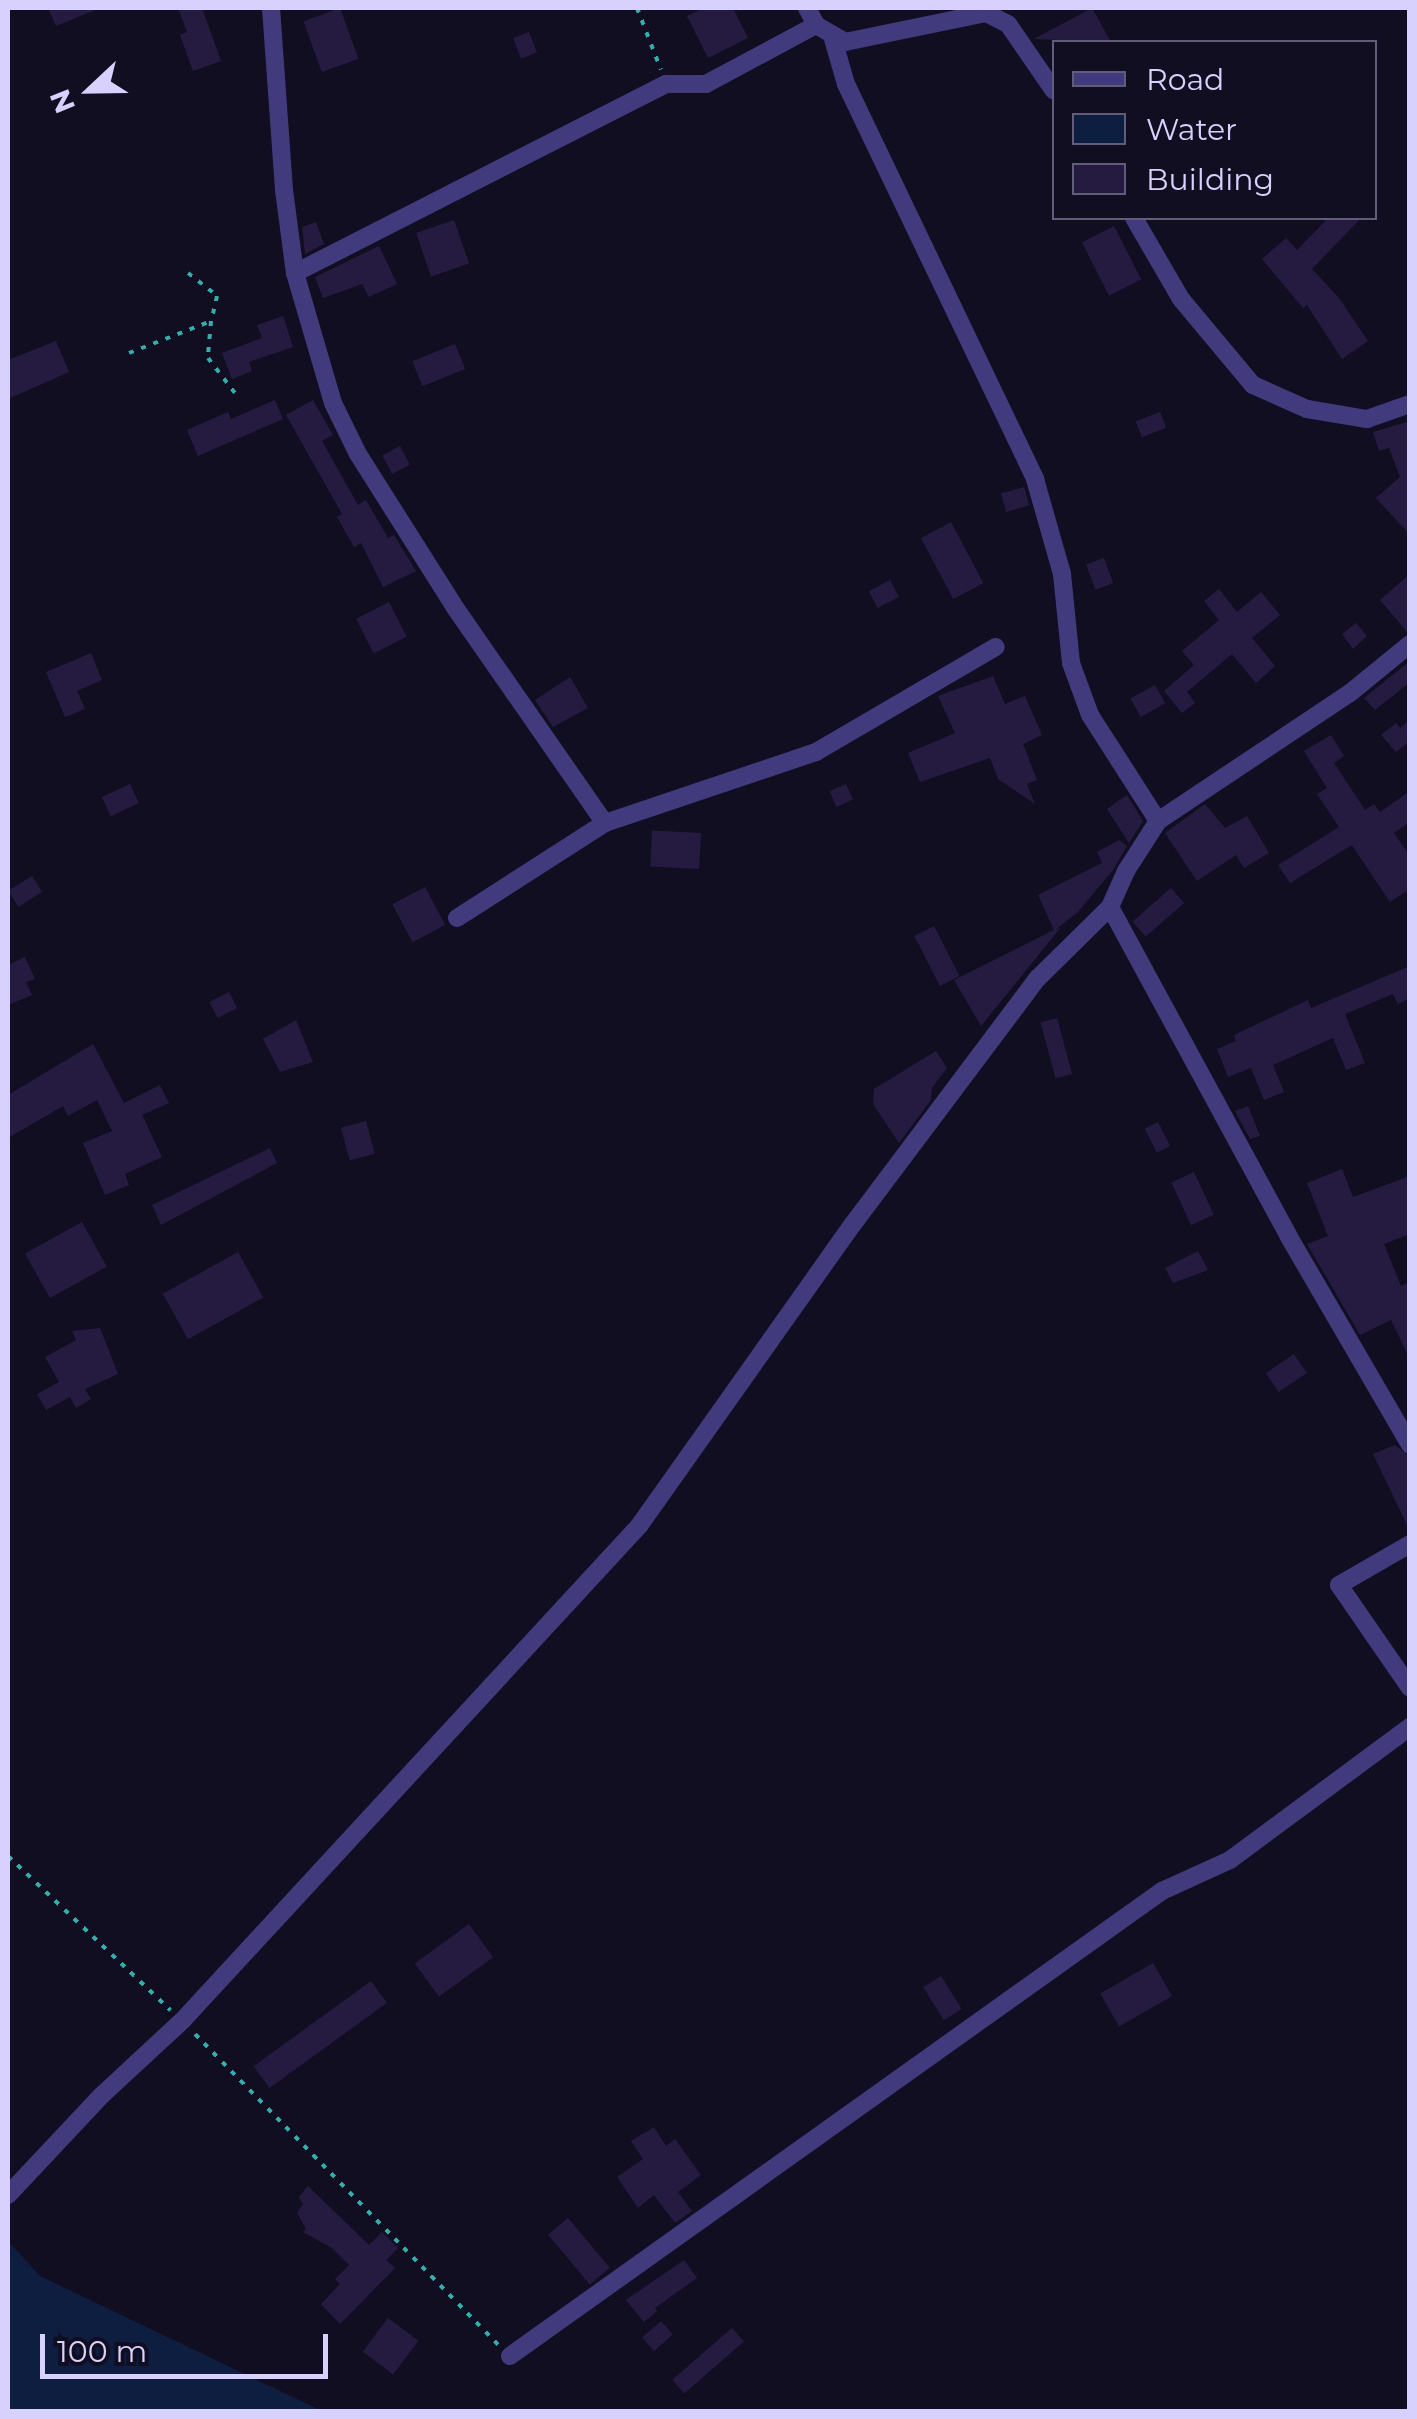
<!DOCTYPE html>
<style>
body{margin:0}
#map{position:relative;width:1417px;height:2419px;overflow:hidden;background:#120e21;font-family:Montserrat,sans-serif}
div>[style]{position:absolute}
.water>*{inset:0;background:#0e1e41}
.building>*{inset:0;background:#251b41;transform-origin:0 0}
.path>*{height:4px;margin-top:-2px;transform-origin:0;background:repeating-linear-gradient(90deg,#34aead 0 5px,transparent 0 13px)}
.street>*{height:18px;margin:-9px;padding:0 9px;transform-origin:9px;border-radius:9px;background:#413b7e}
span{translate:-50% -50%;white-space:nowrap;text-align:center;line-height:1.15;-webkit-text-stroke:8px #120e21;paint-order:stroke}
.frame{position:absolute;inset:0;border:10px solid #d8d0fd;pointer-events:none}
.legend{position:absolute;left:1052px;top:40px;width:325px;height:180px;box-sizing:border-box;background:#120e21;border:2px solid #615c79;margin:0;padding:12px 18px;list-style:none;font-size:30px;color:#d8d0fd}
.legend li{display:flex;align-items:center;gap:20px;height:50px}
.legend b{width:50px;border:2px solid #615c79}
.north{position:absolute;left:40px;top:40px;width:100px;height:100px;-webkit-text-stroke:8px #120e21;paint-order:stroke;rotate:248deg;font-size:28px;font-weight:700;line-height:40px;text-align:center;color:#d8d0fd}
.north::after{content:'';display:block;margin:auto;width:35px;height:45px;background:#d8d0fd;clip-path:polygon(50% 0,100% 100%,50% 72%,0 100%)}
.scale{position:absolute;left:40px;top:2334px;width:288px;height:45px;box-sizing:border-box;border:5px solid #d8d0fd;border-top:0;padding-left:12px;font-size:30px;line-height:35px;white-space:nowrap;color:#d8d0fd;-webkit-text-stroke:8px #120e21;paint-order:stroke}
</style>
<div id="map">
<div class="water">
<i style="clip-path:polygon(8px 2241px,40px 2276px,322px 2411px,8px 2411px)"></i>
</div>
<div class="building">
<i style="clip-path:polygon(48px 8px,100px 8px,56px 26px)"></i>
<i style="clip-path:polygon(178px 8px,202px 8px,221px 61px,193px 71px,180px 35px,187px 32px)"></i>
<i style="left:340px;top:8px;width:54px;height:39px;rotate:70deg"></i>
<i style="clip-path:polygon(704px 8px,733px 8px,748px 38px,708px 58px,687px 16px)"></i>
<i style="clip-path:polygon(1092px 8px,1111px 42px,1034px 39px)"></i>
<i style="left:529px;top:32px;width:22px;height:17px;rotate:69deg"></i>
<i style="clip-path:polygon(1328px 218px,1361px 218px,1312px 269px,1339px 298px,1368px 341px,1342px 359px,1307px 305px,1303px 308px,1262px 259px,1286px 238px,1297px 250px)"></i>
<i style="left:454px;top:220px;width:46px;height:40px;rotate:71deg"></i>
<i style="clip-path:polygon(316px 222px,324px 244px,305px 254px,302px 227px)"></i>
<i style="left:1114px;top:226px;width:60px;height:36px;rotate:63deg"></i>
<i style="clip-path:polygon(379px 246px,397px 284px,369px 297px,362px 284px,323px 298px,315px 277px)"></i>
<i style="clip-path:polygon(283px 316px,293px 347px,249px 362px,252px 371px,232px 379px,222px 353px,262px 338px,257px 325px)"></i>
<i style="clip-path:polygon(56px 341px,69px 372px,8px 399px,8px 360px)"></i>
<i style="left:455px;top:344px;width:27px;height:46px;rotate:68deg"></i>
<i style="clip-path:polygon(275px 400px,283px 419px,198px 456px,187px 430px,228px 412px,231px 419px)"></i>
<i style="clip-path:polygon(313px 400px,333px 435px,322px 441px,358px 505px,366px 500px,388px 538px,394px 535px,416px 571px,383px 587px,361px 543px,354px 547px,337px 517px,342px 514px,286px 415px)"></i>
<i style="left:1160px;top:412px;width:17px;height:26px;rotate:69deg"></i>
<i style="clip-path:polygon(1410px 421px,1410px 535px,1376px 498px,1400px 477px,1389px 448px,1379px 451px,1373px 432px)"></i>
<i style="left:400px;top:446px;width:21px;height:20px;rotate:62deg"></i>
<i style="left:1024px;top:487px;width:19px;height:24px;rotate:74deg"></i>
<i style="left:951px;top:522px;width:69px;height:34px;rotate:62deg"></i>
<i style="left:1104px;top:558px;width:27px;height:19px;rotate:70deg"></i>
<i style="clip-path:polygon(1410px 574px,1410px 632px,1407px 632px,1380px 600px)"></i>
<i style="left:890px;top:580px;width:19px;height:24px;rotate:62deg"></i>
<i style="clip-path:polygon(1219px 589px,1237px 612px,1261px 592px,1280px 615px,1252px 638px,1275px 666px,1256px 683px,1232px 654px,1187px 692px,1195px 703px,1182px 713px,1164px 691px,1194px 665px,1182px 651px,1219px 620px,1204px 601px)"></i>
<i style="left:389px;top:602px;width:39px;height:37px;rotate:63deg"></i>
<i style="clip-path:polygon(1356px 623px,1367px 636px,1353px 649px,1342px 634px)"></i>
<i style="clip-path:polygon(91px 653px,102px 680px,77px 691px,85px 709px,65px 717px,46px 672px)"></i>
<i style="clip-path:polygon(1410px 661px,1410px 682px,1375px 710px,1364px 698px)"></i>
<i style="clip-path:polygon(993px 676px,1005px 704px,1025px 696px,1042px 735px,1023px 744px,1037px 780px,1027px 784px,1035px 804px,998px 779px,990px 758px,920px 782px,908px 753px,955px 733px,938px 696px)"></i>
<i style="clip-path:polygon(570px 677px,588px 708px,553px 727px,535px 700px)"></i>
<i style="left:1155px;top:685px;width:21px;height:28px;rotate:61deg"></i>
<i style="clip-path:polygon(1410px 720px,1410px 741px,1396px 752px,1381px 735px,1396px 723px,1400px 728px)"></i>
<i style="clip-path:polygon(1331px 735px,1344px 756px,1334px 763px,1365px 810px,1374px 804px,1380px 812px,1410px 791px,1410px 822px,1394px 833px,1410px 856px,1410px 889px,1390px 902px,1352px 845px,1290px 883px,1278px 865px,1339px 827px,1317px 794px,1327px 788px,1304px 751px)"></i>
<i style="left:130px;top:784px;width:21px;height:31px;rotate:65deg"></i>
<i style="left:846px;top:784px;width:17px;height:18px;rotate:66deg"></i>
<i style="clip-path:polygon(1127px 795px,1143px 821px,1129px 843px,1107px 809px)"></i>
<i style="clip-path:polygon(1205px 804px,1225px 828px,1247px 816px,1269px 853px,1244px 868px,1236px 855px,1197px 881px,1165px 833px)"></i>
<i style="left:701px;top:833px;width:36px;height:49px;rotate:93deg"></i>
<i style="clip-path:polygon(1119px 840px,1127px 846px,1113px 870px,1077px 913px,1055px 930px,1061px 927px,981px 1026px,954px 980px,1054px 930px,1038px 895px,1102px 863px,1097px 852px)"></i>
<i style="left:32px;top:876px;width:19px;height:28px;rotate:58deg"></i>
<i style="left:425px;top:887px;width:43px;height:37px;rotate:62deg"></i>
<i style="left:1171px;top:888px;width:20px;height:51px;rotate:49deg"></i>
<i style="left:934px;top:926px;width:56px;height:22px;rotate:63deg"></i>
<i style="clip-path:polygon(25px 957px,35px 979px,26px 982px,32px 995px,8px 1005px,8px 965px)"></i>
<i style="clip-path:polygon(1410px 966px,1410px 998px,1398px 1004px,1393px 994px,1345px 1014px,1365px 1063px,1346px 1070px,1333px 1038px,1273px 1065px,1284px 1092px,1264px 1100px,1251px 1068px,1228px 1077px,1217px 1049px,1236px 1041px,1234px 1035px,1308px 1000px,1311px 1008px)"></i>
<i style="left:229px;top:992px;width:18px;height:22px;rotate:63deg"></i>
<i style="left:1057px;top:1018px;width:58px;height:17px;rotate:75deg"></i>
<i style="clip-path:polygon(296px 1020px,313px 1062px,280px 1072px,263px 1039px)"></i>
<i style="clip-path:polygon(93px 1044px,124px 1103px,160px 1085px,169px 1103px,142px 1115px,162px 1157px,125px 1174px,129px 1185px,105px 1195px,83px 1143px,112px 1131px,97px 1100px,68px 1116px,63px 1106px,8px 1138px,8px 1095px)"></i>
<i style="clip-path:polygon(936px 1051px,947px 1068px,932px 1088px,931px 1100px,899px 1143px,873px 1104px,874px 1089px)"></i>
<i style="clip-path:polygon(1248px 1106px,1260px 1136px,1250px 1139px,1235px 1111px)"></i>
<i style="left:366px;top:1121px;width:34px;height:26px;rotate:75deg"></i>
<i style="left:1158px;top:1122px;width:27px;height:15px;rotate:63deg"></i>
<i style="clip-path:polygon(270px 1148px,277px 1163px,161px 1225px,152px 1205px)"></i>
<i style="clip-path:polygon(1342px 1169px,1353px 1197px,1410px 1176px,1410px 1234px,1384px 1244px,1401px 1286px,1410px 1282px,1410px 1359px,1391px 1320px,1360px 1335px,1307px 1244px,1328px 1236px,1307px 1183px)"></i>
<i style="left:1194px;top:1172px;width:47px;height:25px;rotate:65deg"></i>
<i style="left:82px;top:1222px;width:51px;height:65px;rotate:61deg"></i>
<i style="clip-path:polygon(1198px 1251px,1208px 1270px,1173px 1283px,1165px 1268px)"></i>
<i style="left:238px;top:1252px;width:52px;height:86px;rotate:61deg"></i>
<i style="clip-path:polygon(100px 1328px,118px 1374px,85px 1389px,91px 1399px,76px 1408px,70px 1397px,46px 1410px,37px 1394px,59px 1382px,45px 1357px,76px 1340px,72px 1331px)"></i>
<i style="left:1294px;top:1354px;width:23px;height:34px;rotate:56deg"></i>
<i style="clip-path:polygon(1395px 1445px,1410px 1457px,1409px 1529px,1373px 1454px)"></i>
<i style="left:469px;top:1924px;width:41px;height:67px;rotate:54deg"></i>
<i style="left:1153px;top:1963px;width:38px;height:61px;rotate:60deg"></i>
<i style="left:941px;top:1976px;width:39px;height:21px;rotate:58deg"></i>
<i style="left:371px;top:1981px;width:27px;height:145px;rotate:54deg"></i>
<i style="clip-path:polygon(654px 2127px,666px 2146px,675px 2139px,701px 2175px,678px 2192px,692px 2211px,675px 2223px,654px 2195px,638px 2208px,617px 2177px,643px 2159px,631px 2141px)"></i>
<i style="clip-path:polygon(308px 2186px,369px 2245px,382px 2232px,398px 2248px,386px 2260px,395px 2268px,340px 2324px,321px 2304px,340px 2284px,335px 2279px,349px 2265px,332px 2248px,303px 2232px,306px 2229px,297px 2213px,303px 2204px,299px 2197px)"></i>
<i style="left:568px;top:2218px;width:65px;height:26px;rotate:50deg"></i>
<i style="clip-path:polygon(684px 2260px,697px 2278px,655px 2308px,657px 2311px,644px 2322px,626px 2300px)"></i>
<i style="left:388px;top:2318px;width:38px;height:42px;rotate:37deg"></i>
<i style="left:661px;top:2321px;width:18px;height:25px;rotate:49deg"></i>
<i style="left:732px;top:2328px;width:18px;height:79px;rotate:49deg"></i>
</div>
<div class="path">
<i style="left:637px;top:8px;width:66px;rotate:68.8deg"></i>
<i style="left:188px;top:273px;width:37px;rotate:38deg"></i>
<i style="left:217px;top:296px;width:26px;rotate:103deg"></i>
<i style="left:129px;top:353px;width:88px;rotate:-21.3deg"></i>
<i style="left:211px;top:321px;width:37px;rotate:95deg"></i>
<i style="left:208px;top:358px;width:44px;rotate:52.4deg"></i>
<i style="left:8px;top:1856px;width:224px;rotate:43.5deg"></i>
<i style="left:195px;top:2034px;width:435px;rotate:45.7deg"></i>
</div>
<div class="street">
<i style="left:271px;top:8px;width:182px;rotate:85.9deg"></i>
<i style="left:284px;top:190px;width:84px;rotate:82.5deg"></i>
<i style="left:295px;top:273px;width:135px;rotate:73.7deg"></i>
<i style="left:333px;top:403px;width:57px;rotate:63.9deg"></i>
<i style="left:358px;top:454px;width:183px;rotate:57.7deg"></i>
<i style="left:456px;top:609px;width:261px;rotate:55.2deg"></i>
<i style="left:807px;top:8px;width:19px;rotate:62deg"></i>
<i style="left:816px;top:25px;width:34px;rotate:30deg"></i>
<i style="left:845px;top:42px;width:144px;rotate:-11.6deg"></i>
<i style="left:986px;top:13px;width:25px;rotate:27deg"></i>
<i style="left:1008px;top:24px;width:81px;rotate:55.5deg"></i>
<i style="left:833px;top:39px;width:47px;rotate:73.9deg"></i>
<i style="left:846px;top:84px;width:438px;rotate:64.4deg"></i>
<i style="left:1035px;top:479px;width:99px;rotate:74.1deg"></i>
<i style="left:1062px;top:574px;width:89px;rotate:84.2deg"></i>
<i style="left:1071px;top:663px;width:55px;rotate:69.9deg"></i>
<i style="left:1090px;top:715px;width:126px;rotate:57.3deg"></i>
<i style="left:1134px;top:218px;width:94px;rotate:59.9deg"></i>
<i style="left:1181px;top:299px;width:112px;rotate:50.1deg"></i>
<i style="left:1253px;top:385px;width:59px;rotate:24deg"></i>
<i style="left:1307px;top:409px;width:61px;rotate:9.5deg"></i>
<i style="left:1367px;top:419px;width:46px;rotate:-19.2deg"></i>
<i style="left:295px;top:273px;width:416px;rotate:-27deg"></i>
<i style="left:666px;top:84px;width:40px"></i>
<i style="left:706px;top:84px;width:125px;rotate:-28.2deg"></i>
<i style="left:1110px;top:907px;width:375px;rotate:61.5deg"></i>
<i style="left:1289px;top:1237px;width:241px;rotate:59.8deg"></i>
<i style="left:457px;top:918px;width:176px;rotate:-32.7deg"></i>
<i style="left:605px;top:823px;width:223px;rotate:-18.6deg"></i>
<i style="left:816px;top:752px;width:208px;rotate:-30.3deg"></i>
<i style="left:1410px;top:1544px;width:82px;rotate:150deg"></i>
<i style="left:1339px;top:1585px;width:125px;rotate:55.4deg"></i>
<i style="left:8px;top:2195px;width:137px;rotate:-46.8deg"></i>
<i style="left:102px;top:2095px;width:109px;rotate:-42.8deg"></i>
<i style="left:182px;top:2021px;width:674px;rotate:-47.29deg"></i>
<i style="left:639px;top:1526px;width:370px;rotate:-54.7deg"></i>
<i style="left:853px;top:1224px;width:308px;rotate:-53.1deg"></i>
<i style="left:1038px;top:978px;width:101px;rotate:-44.6deg"></i>
<i style="left:1110px;top:907px;width:39px;rotate:-66deg"></i>
<i style="left:1126px;top:871px;width:59px;rotate:-57.4deg"></i>
<i style="left:1158px;top:821px;width:231px;rotate:-33.7deg"></i>
<i style="left:1350px;top:693px;width:77px;rotate:-39.2deg"></i>
<i style="left:510px;top:2356px;width:801px;rotate:-35.5deg"></i>
<i style="left:1162px;top:1891px;width:75px;rotate:-24.5deg"></i>
<i style="left:1230px;top:1860px;width:224px;rotate:-36.5deg"></i>
</div>
<div class="frame"></div>
<ul class="legend">
<li><b style="height:12px;background:#413b7e"></b>Road</li>
<li><b style="height:28px;background:#0e1e41"></b>Water</li>
<li><b style="height:28px;background:#251b41"></b>Building</li>
</ul>
<div class="north">N</div>
<div class="scale">100 m</div>
</div>
